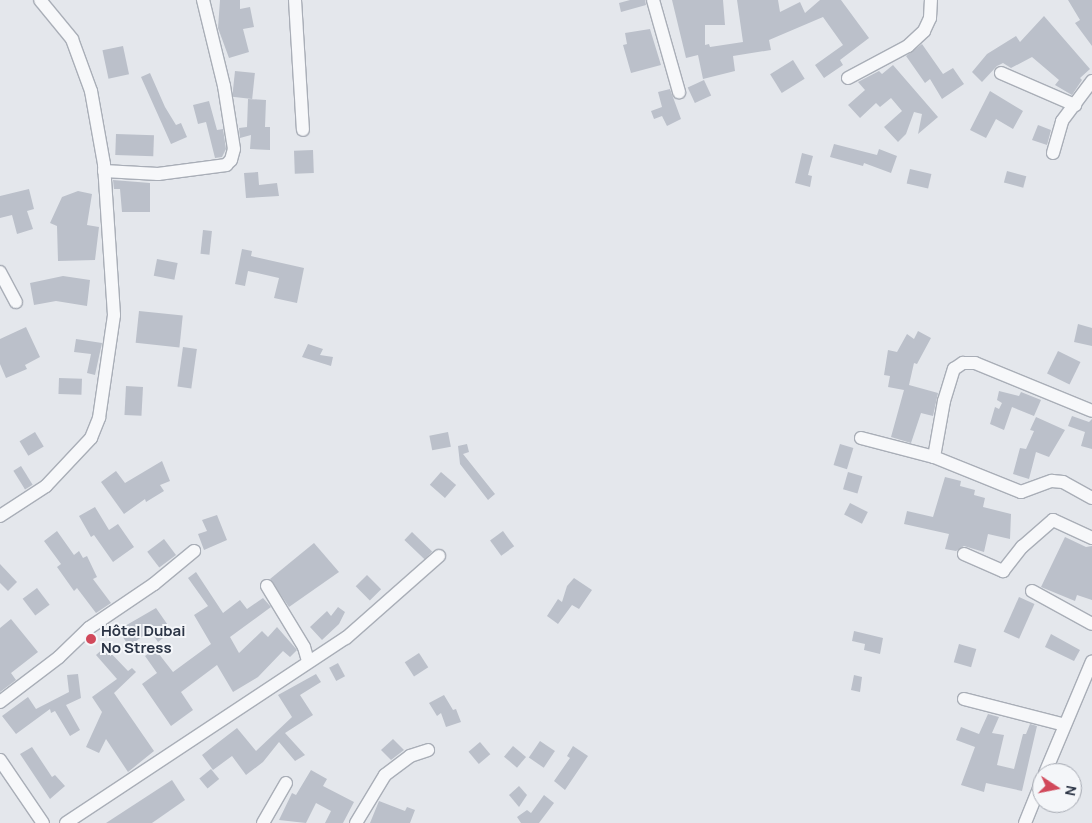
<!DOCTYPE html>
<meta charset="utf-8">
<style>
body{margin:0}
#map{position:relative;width:1092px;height:823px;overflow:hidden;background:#e4e7ec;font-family:Manrope,sans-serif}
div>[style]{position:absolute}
.building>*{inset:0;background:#bbc0ca;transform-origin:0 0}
.roads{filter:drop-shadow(1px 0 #a9aeb7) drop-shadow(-1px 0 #a9aeb7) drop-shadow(0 1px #a9aeb7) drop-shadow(0 -1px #a9aeb7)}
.minor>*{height:12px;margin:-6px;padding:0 6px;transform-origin:6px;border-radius:6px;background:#f7f8fa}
.dots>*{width:14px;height:14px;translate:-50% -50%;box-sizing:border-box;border:2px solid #f4f6f9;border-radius:50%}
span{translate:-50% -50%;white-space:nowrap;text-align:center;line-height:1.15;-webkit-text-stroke:4px #f4f6f9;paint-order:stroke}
.poi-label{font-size:15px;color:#2b3445;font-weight:700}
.left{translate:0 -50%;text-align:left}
.north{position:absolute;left:1032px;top:763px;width:50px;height:50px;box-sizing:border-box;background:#f4f6f9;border:1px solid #a4a8b1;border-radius:50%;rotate:101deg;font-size:14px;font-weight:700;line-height:20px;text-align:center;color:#2b3445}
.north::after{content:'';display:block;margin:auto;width:18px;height:22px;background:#d1495b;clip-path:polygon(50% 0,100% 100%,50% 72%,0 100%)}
</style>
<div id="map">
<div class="building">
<i style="clip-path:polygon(220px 0,240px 0,240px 9px,250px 7px,254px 27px,243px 29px,249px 52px,229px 58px,218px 28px)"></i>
<i style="clip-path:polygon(630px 0,645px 0,646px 5px,621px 12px,619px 3px)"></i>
<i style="clip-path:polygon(672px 0,723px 0,725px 25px,705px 25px,705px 45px,709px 44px,710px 47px,743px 42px,737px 0,778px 0,780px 12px,800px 2px,805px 13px,820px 0,841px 0,869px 38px,840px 60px,843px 65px,824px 78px,815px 65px,843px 45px,823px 17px,769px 40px,771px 50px,733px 56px,735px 71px,703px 79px,698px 55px,686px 58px)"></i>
<i style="clip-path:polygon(1068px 0,1092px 0,1092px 46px,1075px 23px,1080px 20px)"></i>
<i style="clip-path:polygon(1044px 16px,1090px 69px,1080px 78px,1082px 80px,1072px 95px,1055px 85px,1059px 80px,1032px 57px,1011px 68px,1003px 63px,997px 66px,982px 82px,972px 72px,987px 54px,1016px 36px,1020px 42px)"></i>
<i style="clip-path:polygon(650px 29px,661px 65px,631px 73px,623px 45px,627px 44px,625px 33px)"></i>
<i style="clip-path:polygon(922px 44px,943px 74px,953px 68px,964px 84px,942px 99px,930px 79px,925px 83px,906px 56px)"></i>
<i style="left:123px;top:46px;width:29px;height:21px;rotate:78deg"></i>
<i style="left:793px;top:60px;width:22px;height:27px;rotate:58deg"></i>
<i style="clip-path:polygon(893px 65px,938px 117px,918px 134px,922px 114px,914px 112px,906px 134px,898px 142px,884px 127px,902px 111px,891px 98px,880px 107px,876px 103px,860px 118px,848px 105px,865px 90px,858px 82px,879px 71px,882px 74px)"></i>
<i style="left:235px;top:71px;width:20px;height:26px;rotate:6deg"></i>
<i style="clip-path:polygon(150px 73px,165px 107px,176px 125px,181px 123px,187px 137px,171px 144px,141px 77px)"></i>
<i style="left:704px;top:80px;width:17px;height:18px;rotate:65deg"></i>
<i style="clip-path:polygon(670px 89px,681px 119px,667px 126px,662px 116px,654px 119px,651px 111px,662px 107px,658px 92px)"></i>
<i style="clip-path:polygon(990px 91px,1023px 111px,1013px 129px,996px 119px,986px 138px,970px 130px)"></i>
<i style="clip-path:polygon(248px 99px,266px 100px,265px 127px,270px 127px,270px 150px,250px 149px,251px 135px,240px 138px,239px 128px,247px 127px)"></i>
<i style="clip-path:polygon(209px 101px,217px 130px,223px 129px,226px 149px,222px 157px,215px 158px,206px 122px,198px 124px,193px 105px)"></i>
<i style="clip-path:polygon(1038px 125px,1051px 130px,1047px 145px,1032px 140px)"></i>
<i style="left:116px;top:134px;width:38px;height:21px;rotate:2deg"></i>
<i style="clip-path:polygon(834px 144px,877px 155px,879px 149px,897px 156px,891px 173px,864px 163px,863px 166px,830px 157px)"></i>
<i style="left:313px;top:150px;width:23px;height:19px;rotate:88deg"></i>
<i style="clip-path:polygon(802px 153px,813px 156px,808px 175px,812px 176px,810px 187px,795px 183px)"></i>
<i style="left:910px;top:169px;width:22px;height:15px;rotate:13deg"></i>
<i style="left:1007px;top:171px;width:20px;height:12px;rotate:15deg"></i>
<i style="clip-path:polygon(258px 172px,259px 185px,277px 183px,279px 196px,246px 198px,244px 173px)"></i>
<i style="clip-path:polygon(113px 180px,150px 183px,150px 212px,122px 212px,120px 189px,114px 189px)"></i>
<i style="clip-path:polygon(29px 189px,34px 209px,27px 211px,33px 229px,17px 234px,12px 215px,0 218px,0 196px)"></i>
<i style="clip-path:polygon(78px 191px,92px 194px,87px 225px,99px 227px,95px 260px,58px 261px,57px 226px,50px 223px,62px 197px)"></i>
<i style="left:203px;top:230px;width:9px;height:24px;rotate:6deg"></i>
<i style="clip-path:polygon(242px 249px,252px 251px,251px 256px,304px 268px,297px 303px,274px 298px,279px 278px,248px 271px,245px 286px,235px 284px)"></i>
<i style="left:157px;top:259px;width:21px;height:17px;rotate:11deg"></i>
<i style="clip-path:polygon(63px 276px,90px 280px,87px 306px,56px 301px,34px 305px,30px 283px)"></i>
<i style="left:139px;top:311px;width:44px;height:32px;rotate:6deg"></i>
<i style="clip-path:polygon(1078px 324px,1092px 328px,1092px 346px,1074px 342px)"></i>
<i style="clip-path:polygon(26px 327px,40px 357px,25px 365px,27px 369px,6px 378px,0 364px,0 339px)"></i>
<i style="clip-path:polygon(918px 331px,931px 338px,917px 364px,914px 363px,909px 385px,938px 393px,933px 416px,921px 413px,911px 443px,891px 437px,904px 390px,888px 387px,890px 376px,884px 375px,888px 350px,897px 352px,907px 334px,914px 339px)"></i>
<i style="clip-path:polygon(76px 339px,102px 343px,95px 375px,87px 373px,91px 354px,74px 352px)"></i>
<i style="clip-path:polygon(308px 344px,323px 349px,320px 355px,333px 357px,331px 366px,302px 357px)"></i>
<i style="left:183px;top:347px;width:14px;height:40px;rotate:8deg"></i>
<i style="left:1058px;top:351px;width:25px;height:25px;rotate:26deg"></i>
<i style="left:59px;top:378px;width:23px;height:16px;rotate:2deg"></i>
<i style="left:126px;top:386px;width:17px;height:29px;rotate:3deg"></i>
<i style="clip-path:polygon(999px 391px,1019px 396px,1021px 392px,1041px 400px,1034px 416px,1012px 407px,1004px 430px,990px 424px,995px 407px,999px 409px,1002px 403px,997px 400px)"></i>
<i style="clip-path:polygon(1072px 416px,1089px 422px,1092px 419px,1092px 449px,1081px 446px,1085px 432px,1068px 426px)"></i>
<i style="clip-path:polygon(1036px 417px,1065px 430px,1049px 457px,1036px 452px,1029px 479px,1013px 474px,1020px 448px,1026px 449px,1034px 431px,1030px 430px)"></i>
<i style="left:35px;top:432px;width:17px;height:18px;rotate:59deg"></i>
<i style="left:448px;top:432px;width:15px;height:19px;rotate:79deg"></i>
<i style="clip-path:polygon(467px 444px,469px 452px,463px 454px,495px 494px,488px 500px,460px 464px,458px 446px)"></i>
<i style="left:840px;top:444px;width:14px;height:22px;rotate:17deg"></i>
<i style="clip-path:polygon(162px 461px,170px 481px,160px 485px,164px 491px,146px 502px,145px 499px,124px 514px,101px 482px,116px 471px,125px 483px)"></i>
<i style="left:21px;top:466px;width:22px;height:9px;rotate:58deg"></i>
<i style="left:441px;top:472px;width:20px;height:17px;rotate:41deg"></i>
<i style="left:848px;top:472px;width:15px;height:18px;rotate:16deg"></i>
<i style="clip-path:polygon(945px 477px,961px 481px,960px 486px,975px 490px,974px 495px,985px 498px,983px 507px,1011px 514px,1010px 539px,988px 534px,984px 552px,964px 546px,956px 551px,945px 549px,949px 534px,904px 524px,907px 511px,933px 517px)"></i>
<i style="left:850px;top:503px;width:20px;height:13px;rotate:27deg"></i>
<i style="clip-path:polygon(95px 507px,109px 530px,118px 524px,134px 547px,113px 562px,94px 535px,91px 537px,79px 516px)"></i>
<i style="clip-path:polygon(217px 515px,227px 540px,204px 550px,198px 534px,207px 531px,202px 520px)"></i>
<i style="clip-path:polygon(57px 531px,74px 555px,79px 551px,83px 558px,87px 556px,97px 577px,93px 579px,111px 603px,96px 613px,77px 588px,74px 591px,57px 567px,61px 564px,44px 541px)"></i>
<i style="left:503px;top:531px;width:19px;height:16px;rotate:54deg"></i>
<i style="left:412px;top:532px;width:28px;height:11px;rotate:44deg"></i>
<i style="clip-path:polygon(1065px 537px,1086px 547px,1092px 546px,1092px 600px,1077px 595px,1075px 601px,1041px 587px)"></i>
<i style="left:164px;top:539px;width:20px;height:21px;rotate:53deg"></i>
<i style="clip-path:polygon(314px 543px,339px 572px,289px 607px,270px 579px)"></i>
<i style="clip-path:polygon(0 564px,17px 582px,8px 591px,0 583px)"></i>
<i style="clip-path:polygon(196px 572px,223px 613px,240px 600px,247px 609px,263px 598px,271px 607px,230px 637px,239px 653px,262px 631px,268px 637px,277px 627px,297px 650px,290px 657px,283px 651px,258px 677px,233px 692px,217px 665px,181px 692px,193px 710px,171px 726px,142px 684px,157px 673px,145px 656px,155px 649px,173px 672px,211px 644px,194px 615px,208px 606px,188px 578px)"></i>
<i style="left:367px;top:575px;width:20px;height:16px;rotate:45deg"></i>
<i style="clip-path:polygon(574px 578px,592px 590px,579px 609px,572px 605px,558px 624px,547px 616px,558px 599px,562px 602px,567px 586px)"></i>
<i style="left:37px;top:588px;width:21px;height:18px;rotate:53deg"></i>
<i style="left:1019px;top:597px;width:17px;height:38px;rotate:24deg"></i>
<i style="clip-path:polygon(338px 607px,345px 612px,339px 624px,322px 640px,310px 627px,327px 611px,331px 616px)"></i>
<i style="clip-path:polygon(156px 608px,172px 631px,158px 642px,150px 631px,129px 646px,118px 630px)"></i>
<i style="clip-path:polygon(11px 619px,38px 652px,11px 673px,16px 680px,0 692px,0 628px)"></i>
<i style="clip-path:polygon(854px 631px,883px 638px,880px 654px,864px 650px,865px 644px,852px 641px)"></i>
<i style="clip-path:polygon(1051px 634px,1080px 650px,1074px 661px,1045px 647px)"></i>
<i style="left:959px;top:644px;width:18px;height:19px;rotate:16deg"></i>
<i style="clip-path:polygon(105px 647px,128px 671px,132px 668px,136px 672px,114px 693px,154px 751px,128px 772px,106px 739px,99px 753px,86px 747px,102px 712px,92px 697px,117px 679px,96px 655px)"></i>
<i style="left:419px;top:653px;width:17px;height:17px;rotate:57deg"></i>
<i style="left:338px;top:663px;width:15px;height:10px;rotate:62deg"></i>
<i style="clip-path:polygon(78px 674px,81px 698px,66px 705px,80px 730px,70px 736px,55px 711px,51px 713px,50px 709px,16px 734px,2px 716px,28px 697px,36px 709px,69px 692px,67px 675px)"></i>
<i style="clip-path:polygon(316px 674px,321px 682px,300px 695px,313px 715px,285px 733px,305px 755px,295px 761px,279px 742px,263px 762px,246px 775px,232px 756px,213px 770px,202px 755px,237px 728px,256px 751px,292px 717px,278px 695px)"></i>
<i style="clip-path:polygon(854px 675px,862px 677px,860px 692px,851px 690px)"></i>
<i style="clip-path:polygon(444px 695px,453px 710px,456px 709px,461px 722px,446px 727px,441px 713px,437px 716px,429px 703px)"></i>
<i style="clip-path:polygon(988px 714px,999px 717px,992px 733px,1004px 735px,997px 765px,1014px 769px,1023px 734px,1026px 734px,1030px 724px,1037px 726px,1022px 791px,986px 783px,984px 792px,961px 785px,975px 747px,956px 740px,961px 727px,979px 734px)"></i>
<i style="clip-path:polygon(393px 739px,404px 750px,391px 760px,381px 750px)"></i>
<i style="left:540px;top:741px;width:18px;height:20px;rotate:34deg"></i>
<i style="left:480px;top:742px;width:16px;height:15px;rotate:50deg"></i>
<i style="left:513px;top:746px;width:17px;height:14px;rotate:40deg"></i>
<i style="clip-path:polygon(573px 746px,588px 756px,565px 790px,554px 781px,570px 758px,567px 756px)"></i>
<i style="clip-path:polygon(32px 747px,52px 777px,55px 775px,65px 786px,50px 799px,20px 754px)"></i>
<i style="left:211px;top:769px;width:13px;height:15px;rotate:51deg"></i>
<i style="clip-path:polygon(311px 770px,327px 779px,323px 786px,354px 802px,343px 823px,325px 823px,331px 811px,316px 803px,306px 823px,279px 820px,292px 793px,296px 795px)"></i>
<i style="clip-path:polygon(172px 780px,185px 800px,152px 823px,106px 823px)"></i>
<i style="clip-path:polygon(519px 786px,527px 795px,519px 807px,509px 795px)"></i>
<i style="clip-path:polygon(544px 795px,554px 803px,539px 823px,521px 823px,517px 817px,527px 810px,531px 813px)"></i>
<i style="clip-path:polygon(379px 801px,405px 811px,407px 807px,415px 810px,410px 823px,370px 823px)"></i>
</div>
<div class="roads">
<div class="minor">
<i style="left:295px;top:0;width:130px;rotate:86.5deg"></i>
<i style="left:653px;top:0;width:96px;rotate:74.2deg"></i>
<i style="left:1001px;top:73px;width:81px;rotate:23.4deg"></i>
<i style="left:848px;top:78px;width:68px;rotate:-28.1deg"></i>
<i style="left:908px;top:46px;width:22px;rotate:-43deg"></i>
<i style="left:924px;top:31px;width:14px;rotate:-65deg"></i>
<i style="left:930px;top:18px;width:18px;rotate:-87deg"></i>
<i style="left:1053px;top:153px;width:33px;rotate:-74deg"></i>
<i style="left:1062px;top:121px;width:50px;rotate:-53.1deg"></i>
<i style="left:104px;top:171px;width:54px;rotate:3.2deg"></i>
<i style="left:158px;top:174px;width:69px;rotate:-7.5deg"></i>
<i style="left:226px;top:165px;width:7px;rotate:-45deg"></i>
<i style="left:231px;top:160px;width:11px;rotate:-75deg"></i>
<i style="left:234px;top:149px;width:64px;rotate:-99deg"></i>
<i style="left:224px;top:86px;width:89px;rotate:-103.7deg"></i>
<i style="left:0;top:272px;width:34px;rotate:62deg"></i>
<i style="left:861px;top:438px;width:75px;rotate:14.6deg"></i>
<i style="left:934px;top:457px;width:94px;rotate:21.9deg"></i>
<i style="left:1021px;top:492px;width:33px;rotate:-20deg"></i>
<i style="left:1052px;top:481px;width:11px;rotate:5deg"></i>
<i style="left:1063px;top:482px;width:33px;rotate:29deg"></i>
<i style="left:934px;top:457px;width:57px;rotate:-79.9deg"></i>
<i style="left:944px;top:401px;width:34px;rotate:-73deg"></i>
<i style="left:954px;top:369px;width:11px;rotate:-34deg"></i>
<i style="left:963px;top:363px;width:12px"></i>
<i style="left:975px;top:363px;width:126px;rotate:22.3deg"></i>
<i style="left:0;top:516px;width:55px;rotate:-33.1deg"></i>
<i style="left:46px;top:486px;width:66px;rotate:-46.8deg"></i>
<i style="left:91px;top:438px;width:22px;rotate:-68deg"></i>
<i style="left:99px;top:418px;width:104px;rotate:-81.7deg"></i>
<i style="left:114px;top:315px;width:151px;rotate:-93.8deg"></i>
<i style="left:104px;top:164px;width:74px;rotate:-100.1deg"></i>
<i style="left:91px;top:91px;width:55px;rotate:-110.1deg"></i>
<i style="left:72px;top:39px;width:50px;rotate:-129.4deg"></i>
<i style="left:964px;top:554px;width:43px;rotate:23.6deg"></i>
<i style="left:1003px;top:571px;width:31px;rotate:-52deg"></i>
<i style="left:1022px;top:547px;width:41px;rotate:-41.1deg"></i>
<i style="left:1053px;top:520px;width:43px;rotate:24.8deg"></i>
<i style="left:267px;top:586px;width:71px;rotate:58.8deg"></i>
<i style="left:304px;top:647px;width:15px;rotate:74deg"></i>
<i style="left:1032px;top:591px;width:68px;rotate:28.8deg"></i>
<i style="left:964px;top:699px;width:104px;rotate:14.4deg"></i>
<i style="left:0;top:702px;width:74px;rotate:-37.3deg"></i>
<i style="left:59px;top:657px;width:42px;rotate:-44deg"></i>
<i style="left:89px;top:628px;width:78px;rotate:-34.1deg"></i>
<i style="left:154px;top:584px;width:52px;rotate:-39.5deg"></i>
<i style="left:0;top:760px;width:76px;rotate:55.7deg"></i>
<i style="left:1045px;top:773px;width:121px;rotate:-67.2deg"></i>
<i style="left:66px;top:823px;width:336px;rotate:-33.5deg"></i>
<i style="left:346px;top:638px;width:124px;rotate:-41.4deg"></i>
<i style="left:263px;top:823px;width:46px;rotate:-60.1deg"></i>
<i style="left:356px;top:823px;width:56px;rotate:-58.9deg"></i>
<i style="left:385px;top:775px;width:31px;rotate:-37deg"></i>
<i style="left:410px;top:756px;width:19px;rotate:-18deg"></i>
<i style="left:1025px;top:823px;width:45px;rotate:-68deg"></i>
</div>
</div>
<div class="dots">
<i style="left:91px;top:639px;background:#d1495b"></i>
</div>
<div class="poi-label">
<span class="left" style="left:101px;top:639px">Hôtel Dubai<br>No Stress</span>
</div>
<div class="north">N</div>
</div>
